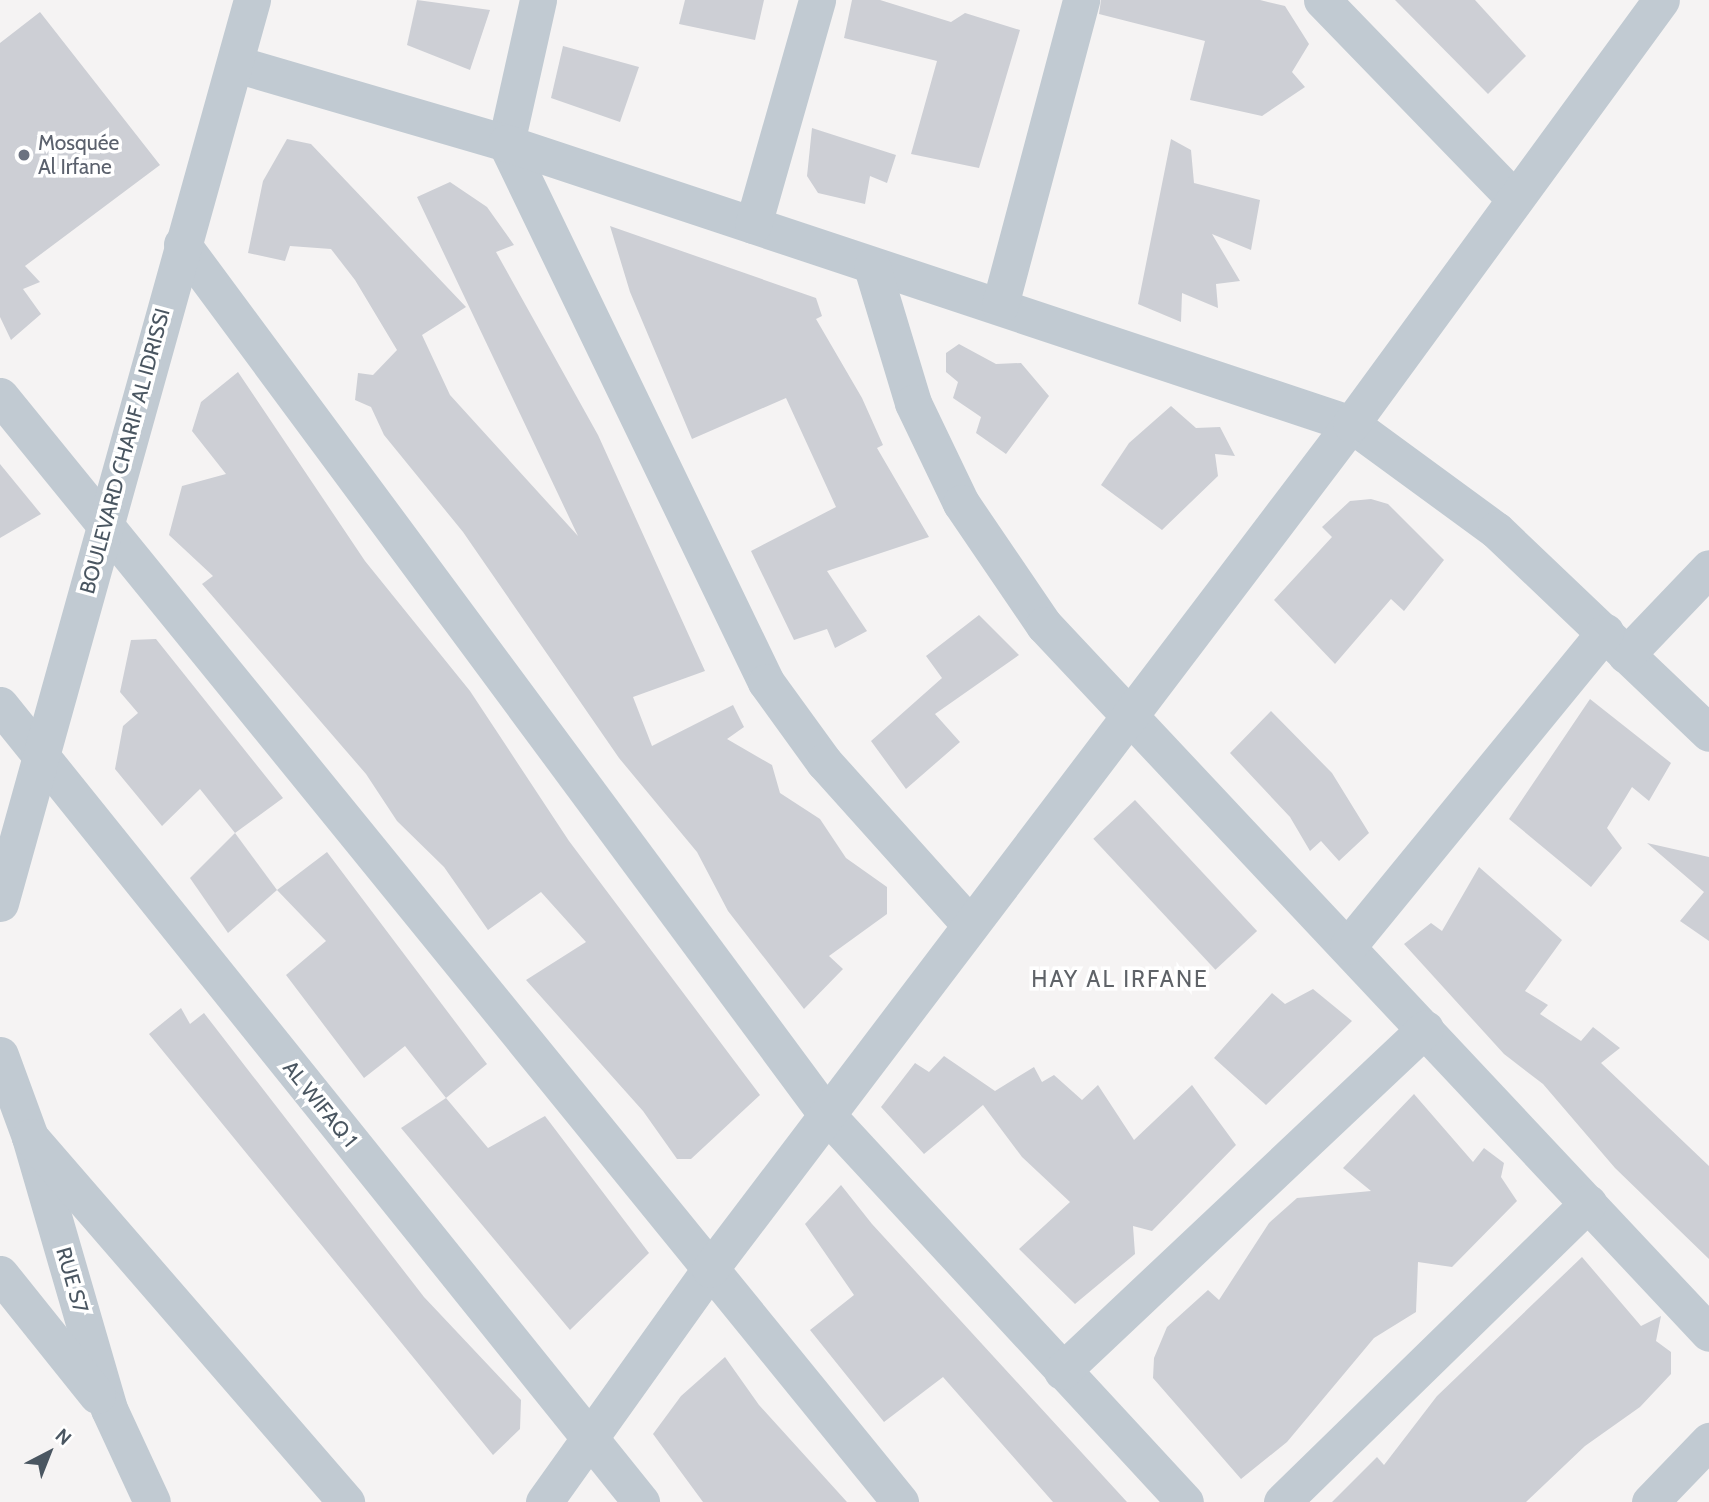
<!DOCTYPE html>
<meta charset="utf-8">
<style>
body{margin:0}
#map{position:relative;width:1709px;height:1502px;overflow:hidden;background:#f5f3f3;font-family:Cabin,sans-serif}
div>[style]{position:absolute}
.building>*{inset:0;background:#cdcfd5;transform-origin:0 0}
.minor>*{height:37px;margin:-18.5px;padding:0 18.5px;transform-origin:18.5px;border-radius:18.5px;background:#c1cad2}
.dots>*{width:19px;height:19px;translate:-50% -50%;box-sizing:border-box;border:4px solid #fff;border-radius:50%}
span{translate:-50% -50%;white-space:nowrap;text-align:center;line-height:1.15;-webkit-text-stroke:7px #fff;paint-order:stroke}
.worship-label{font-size:21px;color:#5b616d}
.left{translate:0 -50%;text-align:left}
.street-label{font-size:21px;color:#4a5661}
.neighbourhood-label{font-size:23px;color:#5f6368;letter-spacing:2px}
.north{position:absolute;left:14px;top:1418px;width:70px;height:70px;-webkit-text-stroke:5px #fff;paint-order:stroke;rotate:42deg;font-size:19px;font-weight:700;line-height:28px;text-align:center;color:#4a5661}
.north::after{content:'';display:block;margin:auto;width:24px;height:32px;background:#4a5661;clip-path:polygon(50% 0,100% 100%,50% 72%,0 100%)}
</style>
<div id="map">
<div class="building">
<i style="clip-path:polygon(417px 0,490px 10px,470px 70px,407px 45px)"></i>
<i style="clip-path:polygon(685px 0,764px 0,755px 40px,679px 24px)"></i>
<i style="clip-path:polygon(852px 0,880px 0,951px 22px,965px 13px,1020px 30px,979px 168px,911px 154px,937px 61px,844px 38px)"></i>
<i style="clip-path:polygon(1101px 0,1260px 0,1285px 6px,1309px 44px,1292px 72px,1305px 87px,1262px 116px,1190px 100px,1205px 41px,1099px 14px)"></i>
<i style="clip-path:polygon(1395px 0,1475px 0,1526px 56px,1488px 94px)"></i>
<i style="clip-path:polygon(40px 12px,160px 165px,25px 266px,40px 282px,23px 289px,41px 314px,11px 340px,0 317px,0 43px)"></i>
<i style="clip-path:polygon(563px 46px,639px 67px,620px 122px,551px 98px)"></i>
<i style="clip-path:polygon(812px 128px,896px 155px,887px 183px,870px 176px,865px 204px,818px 193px,807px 176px)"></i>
<i style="clip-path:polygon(287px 139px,311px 144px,466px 307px,422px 335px,450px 395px,578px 536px,417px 197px,450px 182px,487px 207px,514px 245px,496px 252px,598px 435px,705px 671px,633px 697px,652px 746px,733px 705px,744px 727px,727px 739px,772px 765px,780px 793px,820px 819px,846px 858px,887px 887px,887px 914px,829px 956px,843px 969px,804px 1009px,728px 911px,697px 852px,619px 758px,463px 532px,384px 435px,371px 407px,355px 400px,358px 373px,373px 375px,397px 350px,355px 280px,331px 249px,290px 246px,285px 261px,248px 253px,263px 181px)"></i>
<i style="clip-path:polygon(1171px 139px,1191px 150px,1194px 183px,1260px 200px,1251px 250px,1212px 234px,1240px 281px,1216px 284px,1218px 308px,1182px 293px,1181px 322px,1138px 304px)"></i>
<i style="clip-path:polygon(610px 226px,816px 298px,822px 316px,816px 319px,862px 398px,883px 445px,877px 448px,929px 537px,827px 571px,867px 631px,835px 648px,827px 629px,794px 640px,751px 551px,836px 507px,786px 398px,692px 439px,630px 292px)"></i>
<i style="clip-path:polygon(959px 344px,996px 364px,1021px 363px,1049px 396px,1006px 454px,976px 433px,981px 417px,953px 398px,958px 382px,946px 372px,946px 353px)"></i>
<i style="clip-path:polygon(238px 372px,365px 561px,470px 691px,569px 841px,760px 1095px,691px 1159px,677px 1159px,643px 1111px,526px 980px,586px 942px,541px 892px,488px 930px,444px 867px,397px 821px,366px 774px,202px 584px,213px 576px,169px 535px,182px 486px,226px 474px,192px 431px,201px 402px)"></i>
<i style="clip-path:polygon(1171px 406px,1196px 428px,1220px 427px,1235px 456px,1215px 454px,1218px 476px,1162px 530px,1101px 485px,1129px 443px)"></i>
<i style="clip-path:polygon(0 464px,41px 514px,0 538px)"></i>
<i style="clip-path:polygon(1371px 499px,1388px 504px,1444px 560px,1404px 611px,1391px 599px,1335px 664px,1274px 600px,1332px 537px,1322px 527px,1350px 501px)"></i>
<i style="clip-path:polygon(979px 615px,1019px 655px,935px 714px,960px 742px,906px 789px,871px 741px,942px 678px,926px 656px)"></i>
<i style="clip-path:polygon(156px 639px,283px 798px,235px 833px,200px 789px,162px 826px,115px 769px,123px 726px,138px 713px,120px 692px,131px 640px)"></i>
<i style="clip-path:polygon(1590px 699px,1671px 763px,1649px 801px,1632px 787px,1607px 828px,1622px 848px,1591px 887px,1509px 819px)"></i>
<i style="clip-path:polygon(1271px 711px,1332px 773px,1369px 833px,1339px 861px,1321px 841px,1310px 851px,1290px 817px,1230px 753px)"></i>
<i style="left:1135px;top:800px;width:179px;height:57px;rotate:47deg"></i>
<i style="clip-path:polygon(235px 833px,277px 890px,228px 933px,190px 878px)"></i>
<i style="clip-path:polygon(1647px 843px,1709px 857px,1709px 941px,1680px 921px,1704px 892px)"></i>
<i style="clip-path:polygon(327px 852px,487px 1064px,446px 1098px,405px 1046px,364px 1078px,286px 975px,326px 941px,277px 890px)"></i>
<i style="clip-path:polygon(1479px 867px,1562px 940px,1525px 991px,1548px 1005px,1540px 1014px,1581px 1041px,1593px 1027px,1620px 1048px,1601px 1063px,1709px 1166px,1709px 1259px,1615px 1168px,1543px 1084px,1504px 1054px,1404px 944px,1431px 923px,1442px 931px)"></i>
<i style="clip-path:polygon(1313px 989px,1352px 1021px,1266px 1105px,1214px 1058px,1272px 993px,1285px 1004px)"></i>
<i style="clip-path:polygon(181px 1008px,190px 1024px,204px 1013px,424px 1297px,521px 1400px,520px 1429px,493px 1455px,149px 1034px)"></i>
<i style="clip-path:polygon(944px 1056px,995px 1091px,1034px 1067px,1042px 1082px,1054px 1075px,1082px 1100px,1098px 1085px,1134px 1140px,1192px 1085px,1236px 1145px,1152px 1231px,1133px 1226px,1135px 1254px,1075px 1304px,1019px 1249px,1070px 1202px,1022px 1157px,983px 1105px,924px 1154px,881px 1107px,915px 1063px,929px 1072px)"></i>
<i style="clip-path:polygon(1414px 1094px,1473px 1162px,1484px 1148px,1504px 1163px,1501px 1177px,1517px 1201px,1452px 1267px,1418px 1262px,1416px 1312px,1374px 1338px,1287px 1442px,1241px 1479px,1153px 1378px,1154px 1358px,1167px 1327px,1208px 1290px,1219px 1300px,1269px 1223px,1297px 1198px,1371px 1191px,1343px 1168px)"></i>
<i style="clip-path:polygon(446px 1098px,488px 1148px,545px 1116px,649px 1253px,570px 1330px,401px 1128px)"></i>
<i style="clip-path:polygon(841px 1185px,872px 1224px,1127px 1502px,1053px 1502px,943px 1377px,884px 1422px,810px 1330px,854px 1295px,805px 1224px)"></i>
<i style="clip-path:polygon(1582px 1257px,1641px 1326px,1661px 1316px,1656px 1341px,1671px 1352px,1671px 1374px,1640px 1407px,1585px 1446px,1526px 1502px,1332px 1502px,1377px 1457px,1384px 1465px,1437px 1396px)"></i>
<i style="clip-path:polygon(725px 1357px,759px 1405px,847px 1502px,703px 1502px,653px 1434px,681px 1396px)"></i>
</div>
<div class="minor">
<i style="left:538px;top:0;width:147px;rotate:102.6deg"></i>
<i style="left:506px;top:143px;width:598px;rotate:64.25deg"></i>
<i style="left:766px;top:682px;width:99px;rotate:54.1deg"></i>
<i style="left:824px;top:762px;width:219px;rotate:48.1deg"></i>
<i style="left:1322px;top:0;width:276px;rotate:45.9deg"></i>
<i style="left:236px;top:64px;width:281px;rotate:16.3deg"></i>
<i style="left:506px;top:143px;width:890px;rotate:18.39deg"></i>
<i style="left:1351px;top:424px;width:180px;rotate:36.2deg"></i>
<i style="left:1496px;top:530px;width:294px;rotate:43.6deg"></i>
<i style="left:753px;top:225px;width:234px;rotate:-74.1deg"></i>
<i style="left:182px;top:244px;width:1084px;rotate:53.48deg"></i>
<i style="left:827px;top:1115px;width:527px;rotate:47.23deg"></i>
<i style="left:872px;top:267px;width:142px;rotate:73.2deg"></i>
<i style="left:913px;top:403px;width:111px;rotate:64.4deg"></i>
<i style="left:961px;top:503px;width:148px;rotate:55.8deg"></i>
<i style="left:1044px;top:625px;width:971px;rotate:46.79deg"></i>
<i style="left:1000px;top:305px;width:316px;rotate:-75.1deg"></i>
<i style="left:0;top:396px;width:1426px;rotate:50.86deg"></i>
<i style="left:1626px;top:655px;width:120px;rotate:-46.3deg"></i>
<i style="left:0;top:705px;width:1023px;rotate:51.19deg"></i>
<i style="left:0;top:903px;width:938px;rotate:-74.41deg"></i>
<i style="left:1348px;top:946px;width:406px;rotate:-50.7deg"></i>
<i style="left:0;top:1055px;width:87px;rotate:69.9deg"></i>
<i style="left:30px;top:1137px;width:283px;rotate:73.8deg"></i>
<i style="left:109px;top:1409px;width:102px;rotate:65.2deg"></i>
<i style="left:30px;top:1137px;width:483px;rotate:49.1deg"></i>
<i style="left:0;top:1274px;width:155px;rotate:51.3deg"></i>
<i style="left:1062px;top:1371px;width:499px;rotate:-43.3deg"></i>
<i style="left:544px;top:1502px;width:286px;rotate:-54.5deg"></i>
<i style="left:710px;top:1269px;width:1061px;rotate:-52.82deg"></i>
<i style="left:1351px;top:424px;width:525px;rotate:-53.83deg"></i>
<i style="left:1282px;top:1502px;width:428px;rotate:-44.3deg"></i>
<i style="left:1650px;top:1502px;width:85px;rotate:-46deg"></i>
</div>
<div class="dots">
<i style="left:24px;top:155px;background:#6b7280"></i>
</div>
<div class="worship-label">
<span class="left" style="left:38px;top:155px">Mosquée<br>Al Irfane</span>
</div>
<div class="street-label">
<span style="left:125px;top:451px;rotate:-75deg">BOULEVARD CHARIF AL IDRISSI</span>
<span style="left:320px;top:1104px;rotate:51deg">AL WIFAQ 1</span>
<span style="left:72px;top:1280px;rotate:74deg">RUE S7</span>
</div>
<div class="neighbourhood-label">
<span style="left:1120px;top:979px">HAY AL IRFANE</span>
</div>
<div class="north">N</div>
</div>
